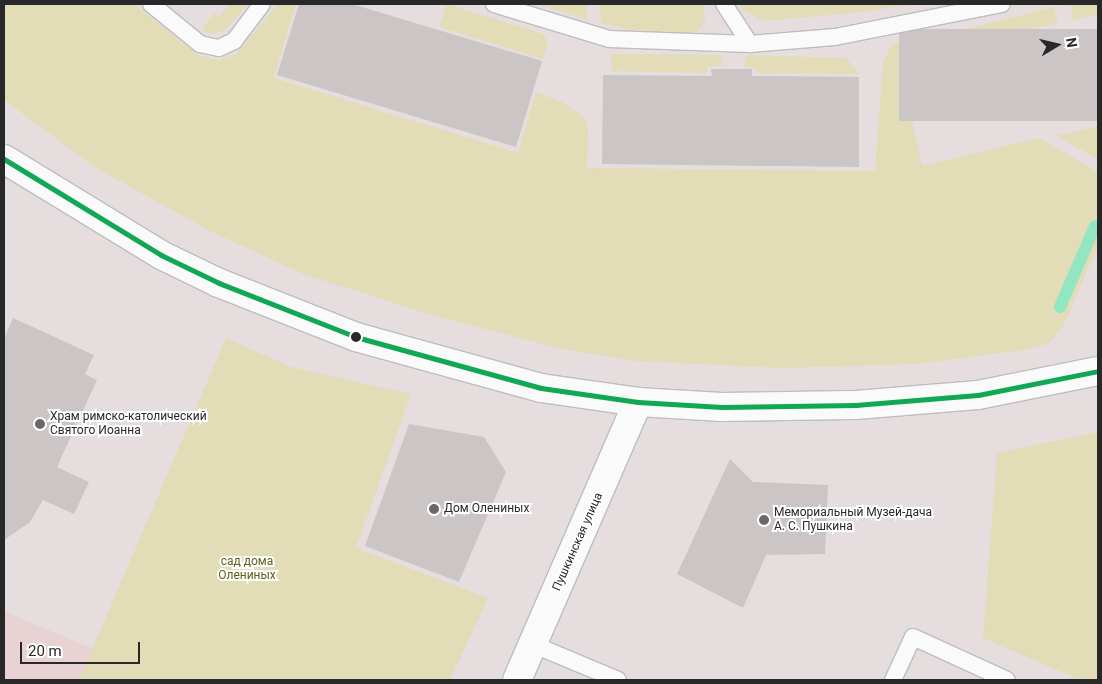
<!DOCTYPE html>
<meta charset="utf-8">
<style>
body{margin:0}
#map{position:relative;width:1102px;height:684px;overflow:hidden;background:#e6dddf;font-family:Roboto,sans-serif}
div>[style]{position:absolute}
.education>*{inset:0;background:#e9d2d3}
.green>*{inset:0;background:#e2dcb7;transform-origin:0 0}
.stream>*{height:12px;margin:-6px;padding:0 6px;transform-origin:6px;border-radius:6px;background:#92e6c1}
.building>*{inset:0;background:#cbc5c6;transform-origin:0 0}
.roads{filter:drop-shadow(1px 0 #bebdbd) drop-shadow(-1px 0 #bebdbd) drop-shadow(0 1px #bebdbd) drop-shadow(0 -1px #bebdbd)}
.service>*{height:16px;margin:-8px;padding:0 8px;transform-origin:8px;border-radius:8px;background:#fbfafa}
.minor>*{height:28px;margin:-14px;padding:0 14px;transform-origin:14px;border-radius:14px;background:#fbfafa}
.secondary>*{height:28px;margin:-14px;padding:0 14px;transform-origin:14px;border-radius:14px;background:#fbfafa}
.bus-1>*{height:5px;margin:-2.5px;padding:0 2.5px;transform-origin:2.5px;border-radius:2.5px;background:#10a855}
.dots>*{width:14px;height:14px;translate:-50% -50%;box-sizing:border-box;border:2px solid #fff;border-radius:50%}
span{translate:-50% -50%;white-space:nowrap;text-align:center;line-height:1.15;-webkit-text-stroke:4px #fff;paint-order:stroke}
.poi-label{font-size:12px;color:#282828}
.left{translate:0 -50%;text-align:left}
.street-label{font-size:12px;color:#282828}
.park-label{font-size:12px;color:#5b611b}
.frame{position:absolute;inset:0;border:5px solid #282828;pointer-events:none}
.north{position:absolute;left:1032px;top:20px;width:50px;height:50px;-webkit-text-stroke:4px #fff;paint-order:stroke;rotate:81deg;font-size:14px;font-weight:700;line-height:20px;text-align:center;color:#282828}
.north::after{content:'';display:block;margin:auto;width:18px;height:22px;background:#282828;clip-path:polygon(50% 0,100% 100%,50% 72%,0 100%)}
.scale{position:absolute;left:20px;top:642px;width:120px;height:22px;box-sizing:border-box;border:2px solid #282828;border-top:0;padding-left:6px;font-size:15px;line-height:18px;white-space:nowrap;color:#282828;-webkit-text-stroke:4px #fff;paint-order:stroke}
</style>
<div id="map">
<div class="education">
<i style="clip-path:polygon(4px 611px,93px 649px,79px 680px,4px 680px)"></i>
</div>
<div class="green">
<i style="clip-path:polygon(4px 4px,134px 4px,198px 55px,218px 60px,236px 54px,278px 4px,296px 4px,274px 78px,518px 153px,536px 92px,562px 102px,585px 118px,588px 128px,587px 168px,875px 171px,883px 61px,891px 47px,903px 38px,923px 35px,927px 53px,898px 59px,922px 166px,1039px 138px,1098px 172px,1098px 246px,1062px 328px,1049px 343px,1030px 349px,917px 364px,782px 368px,637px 361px,562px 349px,431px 315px,303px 274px,214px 233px,96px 168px,4px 100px)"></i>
<i style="clip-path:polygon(230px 4px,248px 4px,225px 30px,211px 34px,201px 30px,214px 13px,219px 17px)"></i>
<i style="clip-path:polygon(447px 4px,543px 34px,548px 42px,543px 59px,439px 27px)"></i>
<i style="clip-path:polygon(538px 4px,586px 4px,587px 20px)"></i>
<i style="clip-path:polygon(600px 4px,704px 4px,705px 22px,695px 33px,632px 30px,601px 23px)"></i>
<i style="clip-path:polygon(739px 4px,913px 4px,863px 12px,764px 21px,744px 11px)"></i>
<i style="clip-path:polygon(1070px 4px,1098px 4px,1098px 14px,1073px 20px)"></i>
<i style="left:1054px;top:7px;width:16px;height:116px;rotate:76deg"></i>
<i style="clip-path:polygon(611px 54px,721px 55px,722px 66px,707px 67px,707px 73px,612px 71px)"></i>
<i style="clip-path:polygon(746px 55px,846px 58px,860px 74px,757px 73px,756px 68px,745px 67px)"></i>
<i style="clip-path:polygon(1098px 126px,1098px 159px,1056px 136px)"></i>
<i style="clip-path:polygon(226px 338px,291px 367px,411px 394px,356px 548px,488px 598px,450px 680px,79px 680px)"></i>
<i style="clip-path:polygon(1098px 432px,1098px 680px,1080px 680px,983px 638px,997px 453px)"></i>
</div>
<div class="stream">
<i style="left:1060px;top:307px;width:88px;rotate:-66.6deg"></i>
</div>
<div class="building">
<i style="clip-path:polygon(299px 4px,352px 4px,542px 61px,516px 147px,277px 75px)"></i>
<i style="left:1098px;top:29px;width:92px;height:199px;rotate:90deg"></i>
<i style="clip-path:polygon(711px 69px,752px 69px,752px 76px,859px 77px,859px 167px,602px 164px,603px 75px,712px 76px)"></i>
<i style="clip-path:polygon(13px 318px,94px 355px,85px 374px,97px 380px,57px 467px,89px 482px,74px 514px,43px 500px,30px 522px,4px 540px,4px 339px)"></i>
<i style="clip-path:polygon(409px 424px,484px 437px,506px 472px,459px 582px,365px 546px)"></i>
<i style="clip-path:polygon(730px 459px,753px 482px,828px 485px,825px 554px,766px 555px,743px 608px,677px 574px)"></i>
</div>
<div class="roads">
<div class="service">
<i style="left:151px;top:4px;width:63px;rotate:39.2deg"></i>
<i style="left:200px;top:44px;width:19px;rotate:12deg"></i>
<i style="left:219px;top:48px;width:17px;rotate:-25deg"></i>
<i style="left:234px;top:41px;width:46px;rotate:-52.9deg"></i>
<i style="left:494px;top:4px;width:120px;rotate:16.9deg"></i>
<i style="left:609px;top:39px;width:141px;rotate:2deg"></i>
<i style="left:750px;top:44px;width:85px;rotate:-4.7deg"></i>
<i style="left:835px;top:37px;width:170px;rotate:-11.2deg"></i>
<i style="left:724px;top:4px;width:48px;rotate:57deg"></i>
<i style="left:532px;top:644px;width:93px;rotate:22.7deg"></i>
<i style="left:893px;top:680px;width:47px;rotate:-65.1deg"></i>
<i style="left:913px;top:637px;width:103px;rotate:24.6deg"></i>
</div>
<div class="minor">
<i style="left:517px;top:680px;width:303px;rotate:-66.5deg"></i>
</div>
<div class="secondary">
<i style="left:4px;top:159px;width:184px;rotate:31.4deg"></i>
<i style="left:161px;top:255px;width:64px;rotate:25.8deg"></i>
<i style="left:219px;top:283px;width:147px;rotate:21.5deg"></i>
<i style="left:356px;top:337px;width:192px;rotate:15.4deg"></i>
<i style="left:541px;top:388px;width:98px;rotate:8.2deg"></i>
<i style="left:638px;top:402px;width:84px;rotate:3.4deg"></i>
<i style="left:722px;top:407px;width:134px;rotate:-0.9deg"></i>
<i style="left:856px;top:405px;width:122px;rotate:-4.7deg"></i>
<i style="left:978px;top:395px;width:122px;rotate:-11.3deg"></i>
</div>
</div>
<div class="bus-1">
<i style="left:4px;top:159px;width:184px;rotate:31.4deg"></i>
<i style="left:161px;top:255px;width:64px;rotate:25.8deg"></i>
<i style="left:219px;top:283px;width:147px;rotate:21.5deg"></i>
<i style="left:356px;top:337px;width:192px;rotate:15.4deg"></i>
<i style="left:541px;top:388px;width:98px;rotate:8.2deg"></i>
<i style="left:638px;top:402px;width:84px;rotate:3.4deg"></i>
<i style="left:722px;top:407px;width:134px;rotate:-0.9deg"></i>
<i style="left:856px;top:405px;width:122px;rotate:-4.7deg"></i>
<i style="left:978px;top:395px;width:122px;rotate:-11.3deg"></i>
</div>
<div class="dots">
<i style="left:356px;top:337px;background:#282828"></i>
<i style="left:40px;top:424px;background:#6a6768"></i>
<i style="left:434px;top:509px;background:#6a6768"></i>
<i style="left:764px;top:520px;background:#6a6768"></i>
</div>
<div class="poi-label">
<span class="left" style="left:50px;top:424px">Храм римско-католический<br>Святого Иоанна</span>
<span class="left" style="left:444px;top:509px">Дом Олениных</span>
<span class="left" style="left:774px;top:520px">Мемориальный Музей-дача<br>А. С. Пушкина</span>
</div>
<div class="street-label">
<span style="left:578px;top:542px;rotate:-66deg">Пушкинская улица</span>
</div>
<div class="park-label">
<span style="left:247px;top:569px">сад дома<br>Олениных</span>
</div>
<div class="frame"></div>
<div class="north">N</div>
<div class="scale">20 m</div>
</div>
